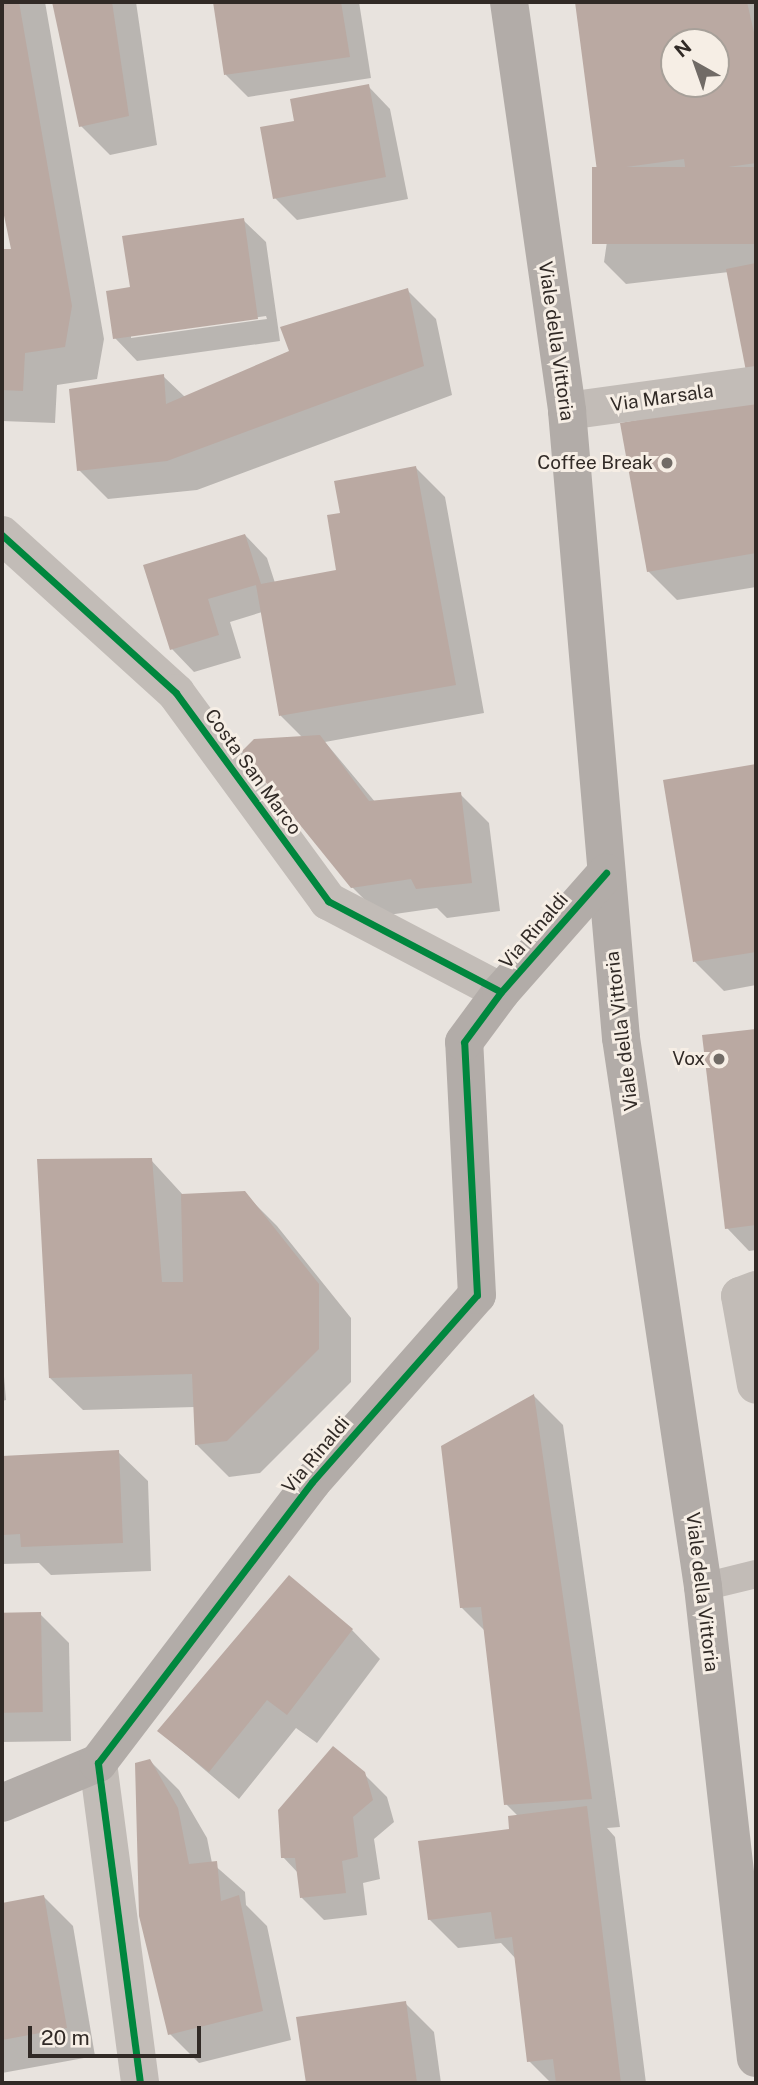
<!DOCTYPE html>
<style>
body{margin:0}
#map{position:relative;width:758px;height:2085px;overflow:hidden;background:#e8e3de;font-family:"Public Sans",sans-serif}
div>[style]{position:absolute}
.shadow>*{inset:0;background:#0003}
.building>*{inset:0;background:#baa9a2;transform-origin:0 0}
.lane>*{height:28px;margin:-14px;padding:0 14px;transform-origin:14px;border-radius:14px;background:#c2bcb7}
.street>*{height:38px;margin:-19px;padding:0 19px;transform-origin:19px;border-radius:19px;background:#c2bcb7}
.secondary>*{height:38px;margin:-19px;padding:0 19px;transform-origin:19px;border-radius:19px;background:#b2aca8}
.cycleway>*{height:7px;margin:-3.5px;padding:0 3.5px;transform-origin:3.5px;border-radius:3.5px;background:#00873e}
.dots>*{width:19px;height:19px;translate:-50% -50%;box-sizing:border-box;border:4px solid #f6eee5;border-radius:50%}
span{translate:-50% -50%;white-space:nowrap;text-align:center;line-height:1.15;-webkit-text-stroke:6px #f6eee5;paint-order:stroke}
.street-label{font-size:19px;color:#312a26}
.poi-label{font-size:19px;color:#312a26}
.right{translate:-100% -50%;text-align:right}
.frame{position:absolute;inset:0;border:4px solid #312a26;pointer-events:none}
.north{position:absolute;left:660px;top:28px;width:70px;height:70px;box-sizing:border-box;background:#f6eee5;border:2px solid #a7a099;border-radius:50%;rotate:320deg;font-size:19px;font-weight:700;line-height:28px;text-align:center;color:#312a26}
.north::after{content:'';display:block;margin:auto;width:24px;height:32px;background:#716b66;clip-path:polygon(50% 0,100% 100%,50% 72%,0 100%)}
.scale{position:absolute;left:28px;top:2026px;width:173px;height:32px;box-sizing:border-box;border:4px solid #312a26;border-top:0;padding-left:9px;font-size:21px;line-height:24px;white-space:nowrap;color:#312a26;-webkit-text-stroke:5px #f6eee5;paint-order:stroke}
</style>
<div id="map">
<div class="shadow">
<i style="clip-path:polygon(2px 2px,45px 2px,104px 339px,97px 379px,57px 385px,55px 423px,2px 421px,2px 251px,13px 251px,2px 197px)"></i>
<i style="clip-path:polygon(54px 2px,136px 2px,157px 145px,110px 155px,81px 126px)"></i>
<i style="clip-path:polygon(215px 2px,359px 2px,371px 78px,248px 97px,226px 75px)"></i>
<i style="clip-path:polygon(evenodd,576px 2px,756px 2px,756px 379px,729px 272px,626px 284px,604px 262px,615px 187px,598px 170px,576px 2px,674px 42px,716px 42px,716px 84px,674px 84px,674px 42px)"></i>
<i style="clip-path:polygon(368px 86px,390px 109px,408px 199px,297px 220px,275px 198px,296px 122px)"></i>
<i style="clip-path:polygon(evenodd,243px 220px,266px 242px,280px 341px,137px 361px,115px 338px,132px 289px,243px 220px,266px 316px,267px 319px,131px 338px,131px 335px,266px 316px)"></i>
<i style="clip-path:polygon(407px 290px,436px 319px,452px 395px,197px 490px,108px 499px,79px 470px,163px 376px,185px 397px,291px 352px)"></i>
<i style="clip-path:polygon(756px 400px,756px 587px,677px 600px,648px 571px)"></i>
<i style="clip-path:polygon(416px 468px,445px 497px,484px 713px,325px 742px,376px 803px,460px 794px,489px 823px,500px 911px,447px 918px,437px 908px,381px 916px,352px 887px,303px 738px,281px 716px,262px 612px,230px 622px,241px 658px,194px 672px,172px 649px,245px 535px,267px 558px,275px 583px,338px 571px,342px 514px)"></i>
<i style="clip-path:polygon(756px 766px,756px 985px,724px 991px,695px 962px,665px 781px)"></i>
<i style="clip-path:polygon(756px 1031px,756px 1250px,749px 1251px,727px 1228px,704px 1037px)"></i>
<i style="clip-path:polygon(151px 1160px,184px 1196px,244px 1193px,277px 1226px,351px 1318px,351px 1382px,260px 1473px,229px 1477px,196px 1444px,195px 1407px,83px 1410px,50px 1378px)"></i>
<i style="clip-path:polygon(2px 1353px,6px 1400px,2px 1401px)"></i>
<i style="clip-path:polygon(534px 1396px,563px 1425px,620px 1827px,607px 1828px,615px 1837px,646px 2083px,551px 2083px,529px 2061px,516px 1959px,501px 1943px,458px 1948px,429px 1919px,511px 1831px,518px 1816px,506px 1804px,485px 1631px,461px 1607px)"></i>
<i style="clip-path:polygon(118px 1452px,148px 1481px,151px 1571px,51px 1575px,39px 1563px,2px 1564px,2px 1458px)"></i>
<i style="clip-path:polygon(40px 1614px,69px 1643px,71px 1741px,2px 1742px,2px 1615px)"></i>
<i style="clip-path:polygon(352px 1630px,380px 1659px,317px 1743px,296px 1728px,239px 1799px,159px 1731px)"></i>
<i style="clip-path:polygon(150px 1761px,179px 1790px,207px 1838px,212px 1863px,245px 1892px,246px 1905px,267px 1926px,291px 2040px,199px 2063px,170px 2034px)"></i>
<i style="clip-path:polygon(364px 1774px,387px 1797px,394px 1822px,374px 1839px,380px 1879px,363px 1883px,367px 1915px,324px 1920px,302px 1898px,299px 1874px,283px 1857px)"></i>
<i style="clip-path:polygon(44px 1897px,73px 1926px,95px 2056px,2px 2073px,2px 1905px)"></i>
<i style="clip-path:polygon(405px 2003px,434px 2032px,441px 2083px,307px 2083px,298px 2018px)"></i>
</div>
<div class="building">
<i style="clip-path:polygon(2px 2px,19px 2px,72px 306px,65px 347px,25px 353px,23px 391px,2px 390px,2px 249px,11px 249px,2px 206px)"></i>
<i style="clip-path:polygon(52px 2px,112px 2px,129px 116px,79px 127px)"></i>
<i style="clip-path:polygon(213px 2px,341px 2px,350px 57px,224px 75px)"></i>
<i style="clip-path:polygon(evenodd,575px 2px,747px 2px,756px 41px,756px 163px,686px 173px,684px 159px,597px 171px,575px 2px,674px 42px,716px 42px,716px 84px,674px 84px,674px 42px)"></i>
<i style="clip-path:polygon(369px 84px,386px 177px,273px 199px,260px 127px,294px 121px,290px 99px)"></i>
<i style="left:756px;top:167px;width:77px;height:164px;rotate:90deg"></i>
<i style="clip-path:polygon(244px 218px,258px 319px,113px 339px,106px 291px,130px 287px,122px 236px)"></i>
<i style="clip-path:polygon(756px 263px,756px 369px,746px 371px,726px 269px)"></i>
<i style="clip-path:polygon(408px 288px,424px 366px,167px 461px,77px 471px,69px 389px,164px 374px,166px 404px,289px 351px,280px 327px)"></i>
<i style="clip-path:polygon(756px 399px,756px 553px,647px 572px,620px 423px)"></i>
<i style="clip-path:polygon(416px 466px,456px 685px,279px 716px,256px 585px,208px 599px,219px 635px,170px 650px,143px 565px,245px 534px,261px 584px,336px 570px,327px 515px,340px 513px,334px 481px)"></i>
<i style="clip-path:polygon(320px 735px,369px 801px,461px 792px,472px 883px,416px 889px,411px 879px,351px 888px,241px 752px,254px 739px)"></i>
<i style="clip-path:polygon(756px 764px,756px 952px,693px 962px,663px 780px)"></i>
<i style="clip-path:polygon(756px 1029px,756px 1225px,725px 1229px,702px 1035px)"></i>
<i style="clip-path:polygon(152px 1158px,162px 1282px,183px 1282px,181px 1194px,245px 1191px,319px 1284px,319px 1349px,227px 1441px,195px 1445px,192px 1374px,49px 1378px,37px 1159px)"></i>
<i style="clip-path:polygon(534px 1394px,592px 1799px,504px 1805px,481px 1607px,460px 1608px,441px 1446px)"></i>
<i style="clip-path:polygon(119px 1450px,123px 1543px,21px 1547px,20px 1534px,2px 1535px,2px 1456px)"></i>
<i style="clip-path:polygon(289px 1575px,353px 1629px,287px 1715px,267px 1700px,209px 1772px,157px 1731px)"></i>
<i style="left:41px;top:1612px;width:100px;height:39px;rotate:89deg"></i>
<i style="clip-path:polygon(333px 1746px,365px 1772px,373px 1800px,353px 1817px,358px 1857px,342px 1861px,346px 1893px,300px 1898px,295px 1858px,281px 1858px,278px 1810px)"></i>
<i style="clip-path:polygon(150px 1759px,178px 1808px,189px 1864px,217px 1861px,221px 1901px,239px 1895px,263px 2011px,168px 2035px,139px 1916px,135px 1763px)"></i>
<i style="clip-path:polygon(587px 1806px,621px 2083px,556px 2083px,553px 2059px,527px 2062px,512px 1937px,495px 1939px,491px 1912px,428px 1920px,418px 1841px,509px 1829px,508px 1816px)"></i>
<i style="clip-path:polygon(44px 1895px,67px 2028px,2px 2040px,2px 1903px)"></i>
<i style="clip-path:polygon(406px 2001px,417px 2083px,306px 2083px,296px 2017px)"></i>
</div>
<div class="lane">
<i style="left:703px;top:1587px;width:55px;rotate:-13.8deg"></i>
</div>
<div class="street">
<i style="left:567px;top:411px;width:191px;rotate:-7.8deg"></i>
<i style="left:2px;top:535px;width:235px;rotate:42.2deg"></i>
<i style="left:176px;top:693px;width:258px;rotate:53.8deg"></i>
<i style="left:328px;top:901px;width:195px;rotate:27.7deg"></i>
<i style="left:756px;top:1290px;width:17px;rotate:159deg"></i>
<i style="left:740px;top:1296px;width:90px;rotate:79.8deg"></i>
<i style="left:98px;top:1763px;width:323px;rotate:82.5deg"></i>
</div>
<div class="secondary">
<i style="left:509px;top:2px;width:413px;rotate:81.9deg"></i>
<i style="left:567px;top:411px;width:629px;rotate:85.08deg"></i>
<i style="left:621px;top:1038px;width:555px;rotate:81.5deg"></i>
<i style="left:703px;top:1587px;width:474px;rotate:83.6deg"></i>
<i style="left:2px;top:1803px;width:104px;rotate:-22.6deg"></i>
<i style="left:98px;top:1763px;width:353px;rotate:-52.7deg"></i>
<i style="left:312px;top:1482px;width:249px;rotate:-48.6deg"></i>
<i style="left:477px;top:1295px;width:253px;rotate:-92.9deg"></i>
<i style="left:464px;top:1042px;width:62px;rotate:-53.5deg"></i>
<i style="left:501px;top:992px;width:159px;rotate:-48.6deg"></i>
</div>
<div class="cycleway">
<i style="left:2px;top:535px;width:235px;rotate:42.2deg"></i>
<i style="left:176px;top:693px;width:258px;rotate:53.8deg"></i>
<i style="left:328px;top:901px;width:195px;rotate:27.7deg"></i>
<i style="left:140px;top:2083px;width:323px;rotate:-97.5deg"></i>
<i style="left:98px;top:1763px;width:353px;rotate:-52.7deg"></i>
<i style="left:312px;top:1482px;width:249px;rotate:-48.6deg"></i>
<i style="left:477px;top:1295px;width:253px;rotate:-92.9deg"></i>
<i style="left:464px;top:1042px;width:62px;rotate:-53.5deg"></i>
<i style="left:501px;top:992px;width:159px;rotate:-48.6deg"></i>
</div>
<div class="dots">
<i style="left:667px;top:463px;background:#716b66"></i>
<i style="left:719px;top:1059px;background:#716b66"></i>
</div>
<div class="street-label">
<span style="left:556px;top:341px;rotate:82deg">Viale della Vittoria</span>
<span style="left:662px;top:398px;rotate:-8deg">Via Marsala</span>
<span style="left:253px;top:772px;rotate:54deg">Costa San Marco</span>
<span style="left:534px;top:931px;rotate:-49deg">Via Rinaldi</span>
<span style="left:622px;top:1031px;rotate:-97deg">Viale della Vittoria</span>
<span style="left:316px;top:1455px;rotate:-50deg">Via Rinaldi</span>
<span style="left:702px;top:1592px;rotate:83deg">Viale della Vittoria</span>
</div>
<div class="poi-label">
<span class="right" style="left:653px;top:463px">Coffee Break</span>
<span class="right" style="left:705px;top:1059px">Vox</span>
</div>
<div class="frame"></div>
<div class="north">N</div>
<div class="scale">20 m</div>
</div>
